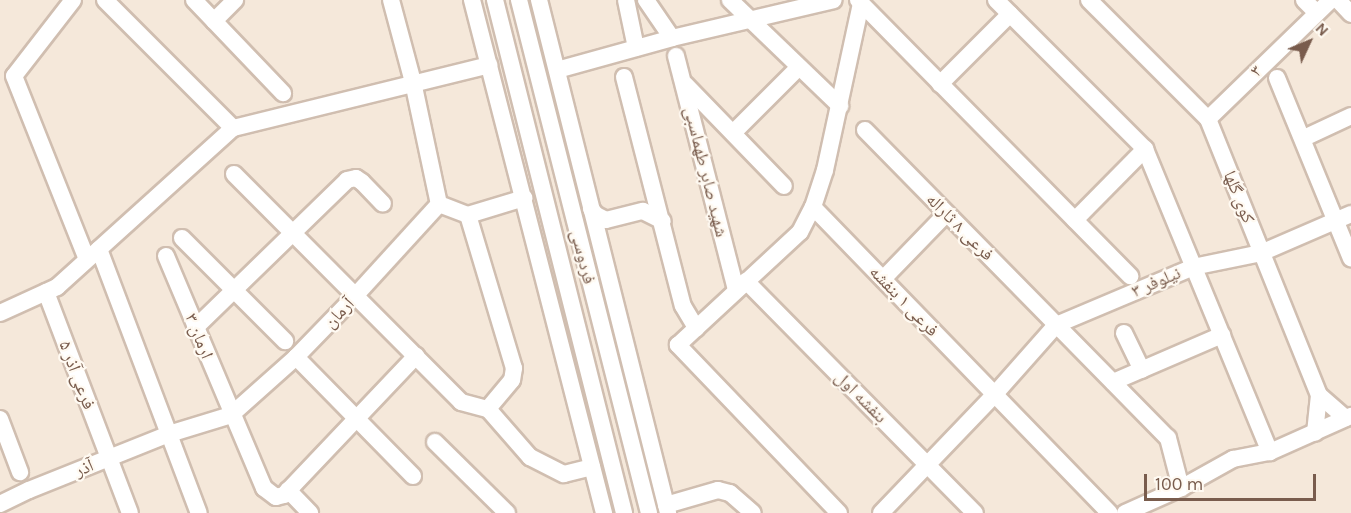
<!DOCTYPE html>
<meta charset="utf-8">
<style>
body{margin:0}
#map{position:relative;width:1351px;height:513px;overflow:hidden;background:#fdf6ec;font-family:Karla,"Noto Naskh Arabic",sans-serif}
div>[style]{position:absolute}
.residential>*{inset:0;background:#f5e8da;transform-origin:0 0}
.roads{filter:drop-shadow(2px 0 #d0beb0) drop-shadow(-2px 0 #d0beb0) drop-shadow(0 2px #d0beb0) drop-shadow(0 -2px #d0beb0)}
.minor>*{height:16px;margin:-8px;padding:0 8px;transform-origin:8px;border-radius:8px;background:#fff}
span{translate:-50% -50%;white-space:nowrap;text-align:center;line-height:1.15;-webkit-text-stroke:4.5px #fffaf2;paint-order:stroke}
.street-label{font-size:18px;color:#795c4d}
.north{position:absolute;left:1279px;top:12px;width:60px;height:60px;-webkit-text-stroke:4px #fffaf2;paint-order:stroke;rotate:46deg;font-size:16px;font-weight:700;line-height:24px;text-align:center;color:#795c4d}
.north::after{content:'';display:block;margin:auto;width:21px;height:27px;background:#795c4d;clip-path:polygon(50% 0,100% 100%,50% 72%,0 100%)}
.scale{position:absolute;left:1144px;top:474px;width:172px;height:27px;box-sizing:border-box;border:3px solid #795c4d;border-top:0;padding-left:8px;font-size:18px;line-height:21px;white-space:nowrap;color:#795c4d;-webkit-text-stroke:4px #fffaf2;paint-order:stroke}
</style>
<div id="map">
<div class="residential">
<i style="left:0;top:0;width:1351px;height:513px"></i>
</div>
<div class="roads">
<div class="minor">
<i style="left:73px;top:0;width:96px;rotate:127.8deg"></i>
<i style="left:14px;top:76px;width:197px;rotate:68.3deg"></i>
<i style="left:105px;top:0;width:181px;rotate:45deg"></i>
<i style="left:194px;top:0;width:129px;rotate:46.3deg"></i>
<i style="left:391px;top:0;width:85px;rotate:75deg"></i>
<i style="left:413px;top:82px;width:125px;rotate:78deg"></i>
<i style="left:472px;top:0;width:530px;rotate:75.57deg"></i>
<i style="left:495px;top:0;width:529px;rotate:75.88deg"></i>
<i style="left:519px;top:0;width:529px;rotate:75.78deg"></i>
<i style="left:539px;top:0;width:529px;rotate:75.88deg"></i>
<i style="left:626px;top:0;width:49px;rotate:78.2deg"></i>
<i style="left:646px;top:0;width:46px;rotate:55.6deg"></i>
<i style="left:730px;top:0;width:153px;rotate:43.9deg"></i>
<i style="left:858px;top:0;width:388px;rotate:45.4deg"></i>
<i style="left:996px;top:0;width:211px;rotate:45deg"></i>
<i style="left:1145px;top:149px;width:328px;rotate:67.6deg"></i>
<i style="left:1089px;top:0;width:168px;rotate:45deg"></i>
<i style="left:1208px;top:119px;width:297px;rotate:68.1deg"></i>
<i style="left:1319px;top:395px;width:38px;rotate:96deg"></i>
<i style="left:1304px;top:0;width:18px;rotate:45deg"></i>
<i style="left:1338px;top:0;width:19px;rotate:47deg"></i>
<i style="left:214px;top:21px;width:30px;rotate:-45deg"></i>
<i style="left:676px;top:56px;width:241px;rotate:75.6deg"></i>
<i style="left:557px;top:70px;width:119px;rotate:-15.5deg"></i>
<i style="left:672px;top:38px;width:166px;rotate:-13.2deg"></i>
<i style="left:624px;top:77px;width:236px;rotate:75.6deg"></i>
<i style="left:683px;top:306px;width:26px;rotate:59deg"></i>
<i style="left:1277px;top:78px;width:195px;rotate:67.7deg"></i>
<i style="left:685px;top:84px;width:142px;rotate:45.9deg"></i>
<i style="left:940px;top:84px;width:99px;rotate:-45deg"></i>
<i style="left:1208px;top:119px;width:171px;rotate:-44.1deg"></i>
<i style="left:865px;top:130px;width:432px;rotate:45.5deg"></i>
<i style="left:1168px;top:438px;width:52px;rotate:75.4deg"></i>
<i style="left:733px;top:133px;width:93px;rotate:-45deg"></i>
<i style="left:1304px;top:138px;width:52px;rotate:-25.1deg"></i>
<i style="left:234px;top:174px;width:322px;rotate:45.1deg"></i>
<i style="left:461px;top:402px;width:28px;rotate:15deg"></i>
<i style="left:488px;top:409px;width:64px;rotate:48.8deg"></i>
<i style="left:530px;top:457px;width:38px;rotate:27deg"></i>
<i style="left:564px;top:474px;width:29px;rotate:-14deg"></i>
<i style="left:439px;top:204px;width:31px;rotate:21deg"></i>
<i style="left:468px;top:215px;width:59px;rotate:-16.9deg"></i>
<i style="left:813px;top:207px;width:426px;rotate:45.9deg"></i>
<i style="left:591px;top:209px;width:8px;rotate:50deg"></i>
<i style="left:596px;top:215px;width:11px;rotate:27deg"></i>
<i style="left:606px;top:220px;width:38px;rotate:-14deg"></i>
<i style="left:643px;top:211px;width:22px;rotate:27deg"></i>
<i style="left:468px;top:215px;width:160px;rotate:73.3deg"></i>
<i style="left:514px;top:368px;width:12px;rotate:99deg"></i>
<i style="left:512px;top:380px;width:38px;rotate:130deg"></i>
<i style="left:1075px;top:220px;width:100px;rotate:-45.4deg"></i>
<i style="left:182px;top:238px;width:146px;rotate:45deg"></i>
<i style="left:99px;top:249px;width:282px;rotate:69.3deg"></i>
<i style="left:166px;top:256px;width:252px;rotate:67.1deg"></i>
<i style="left:264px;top:488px;width:15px;rotate:37deg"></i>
<i style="left:276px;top:497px;width:8px;rotate:-14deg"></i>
<i style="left:284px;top:495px;width:192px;rotate:-46.5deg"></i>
<i style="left:883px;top:279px;width:91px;rotate:-45.9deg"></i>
<i style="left:746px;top:281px;width:326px;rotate:45.4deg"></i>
<i style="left:46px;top:292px;width:236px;rotate:69.2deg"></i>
<i style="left:0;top:313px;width:63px;rotate:-24.5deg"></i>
<i style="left:57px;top:287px;width:237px;rotate:-42.1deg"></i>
<i style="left:233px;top:128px;width:264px;rotate:-13.8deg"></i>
<i style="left:195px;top:328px;width:212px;rotate:-44.2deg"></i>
<i style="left:347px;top:180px;width:9px;rotate:-13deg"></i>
<i style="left:356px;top:178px;width:7px;rotate:34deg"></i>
<i style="left:362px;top:182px;width:30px;rotate:46deg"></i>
<i style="left:1124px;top:333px;width:41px;rotate:64.1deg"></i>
<i style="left:296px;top:357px;width:167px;rotate:45.5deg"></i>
<i style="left:1113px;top:382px;width:119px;rotate:-23.3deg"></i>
<i style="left:1319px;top:395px;width:35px;rotate:41deg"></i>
<i style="left:0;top:419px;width:57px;rotate:69.3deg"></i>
<i style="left:435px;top:442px;width:101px;rotate:44.6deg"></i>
<i style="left:288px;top:490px;width:32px;rotate:46deg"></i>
<i style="left:0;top:504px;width:32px;rotate:-26deg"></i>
<i style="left:29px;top:490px;width:151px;rotate:-21.8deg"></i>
<i style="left:169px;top:434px;width:65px;rotate:-17deg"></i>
<i style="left:231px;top:415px;width:87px;rotate:-41.7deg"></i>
<i style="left:296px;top:357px;width:86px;rotate:-45.9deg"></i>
<i style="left:356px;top:295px;width:123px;rotate:-47.6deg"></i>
<i style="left:666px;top:505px;width:54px;rotate:-16.1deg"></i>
<i style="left:718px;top:490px;width:12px;rotate:14deg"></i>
<i style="left:730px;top:493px;width:30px;rotate:41deg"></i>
<i style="left:839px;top:513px;width:233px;rotate:-133.8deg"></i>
<i style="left:678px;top:345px;width:166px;rotate:-42.8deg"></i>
<i style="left:800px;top:232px;width:28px;rotate:-63deg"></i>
<i style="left:813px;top:207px;width:39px;rotate:-72deg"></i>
<i style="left:825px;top:170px;width:171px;rotate:-77.8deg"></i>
<i style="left:881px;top:513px;width:165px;rotate:-46.2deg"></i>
<i style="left:995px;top:394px;width:92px;rotate:-48.5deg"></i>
<i style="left:1056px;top:325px;width:149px;rotate:-22.9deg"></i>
<i style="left:1193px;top:267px;width:69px;rotate:-11.6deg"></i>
<i style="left:1261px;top:253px;width:98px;rotate:-23.4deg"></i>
<i style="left:1125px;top:513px;width:61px;rotate:-24.1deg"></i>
<i style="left:1181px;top:488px;width:60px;rotate:-29.1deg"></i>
<i style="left:1233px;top:459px;width:38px;rotate:-11deg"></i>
<i style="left:1270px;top:452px;width:89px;rotate:-24deg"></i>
</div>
</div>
<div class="street-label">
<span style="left:1256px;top:71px;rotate:-45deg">۳</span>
<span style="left:706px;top:172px;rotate:76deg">شهید صابر طهماسبی</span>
<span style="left:1239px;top:197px;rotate:68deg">کوی گلها</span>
<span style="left:960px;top:227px;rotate:45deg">فرعی ۸ ثاراله</span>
<span style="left:583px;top:257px;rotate:76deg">فردوسی</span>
<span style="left:1156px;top:282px;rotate:-23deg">نیلوفر ۳</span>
<span style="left:904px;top:301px;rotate:46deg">فرعی ۱ بنفشه</span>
<span style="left:339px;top:313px;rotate:-46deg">آرمان</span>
<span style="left:199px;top:336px;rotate:68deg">ارمان ۳</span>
<span style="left:77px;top:375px;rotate:69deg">فرعی آذر ۵</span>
<span style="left:861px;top:397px;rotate:45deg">بنفشه اول</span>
<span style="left:84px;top:468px;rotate:-22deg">آذر</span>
</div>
<div class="north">N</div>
<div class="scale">100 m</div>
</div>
